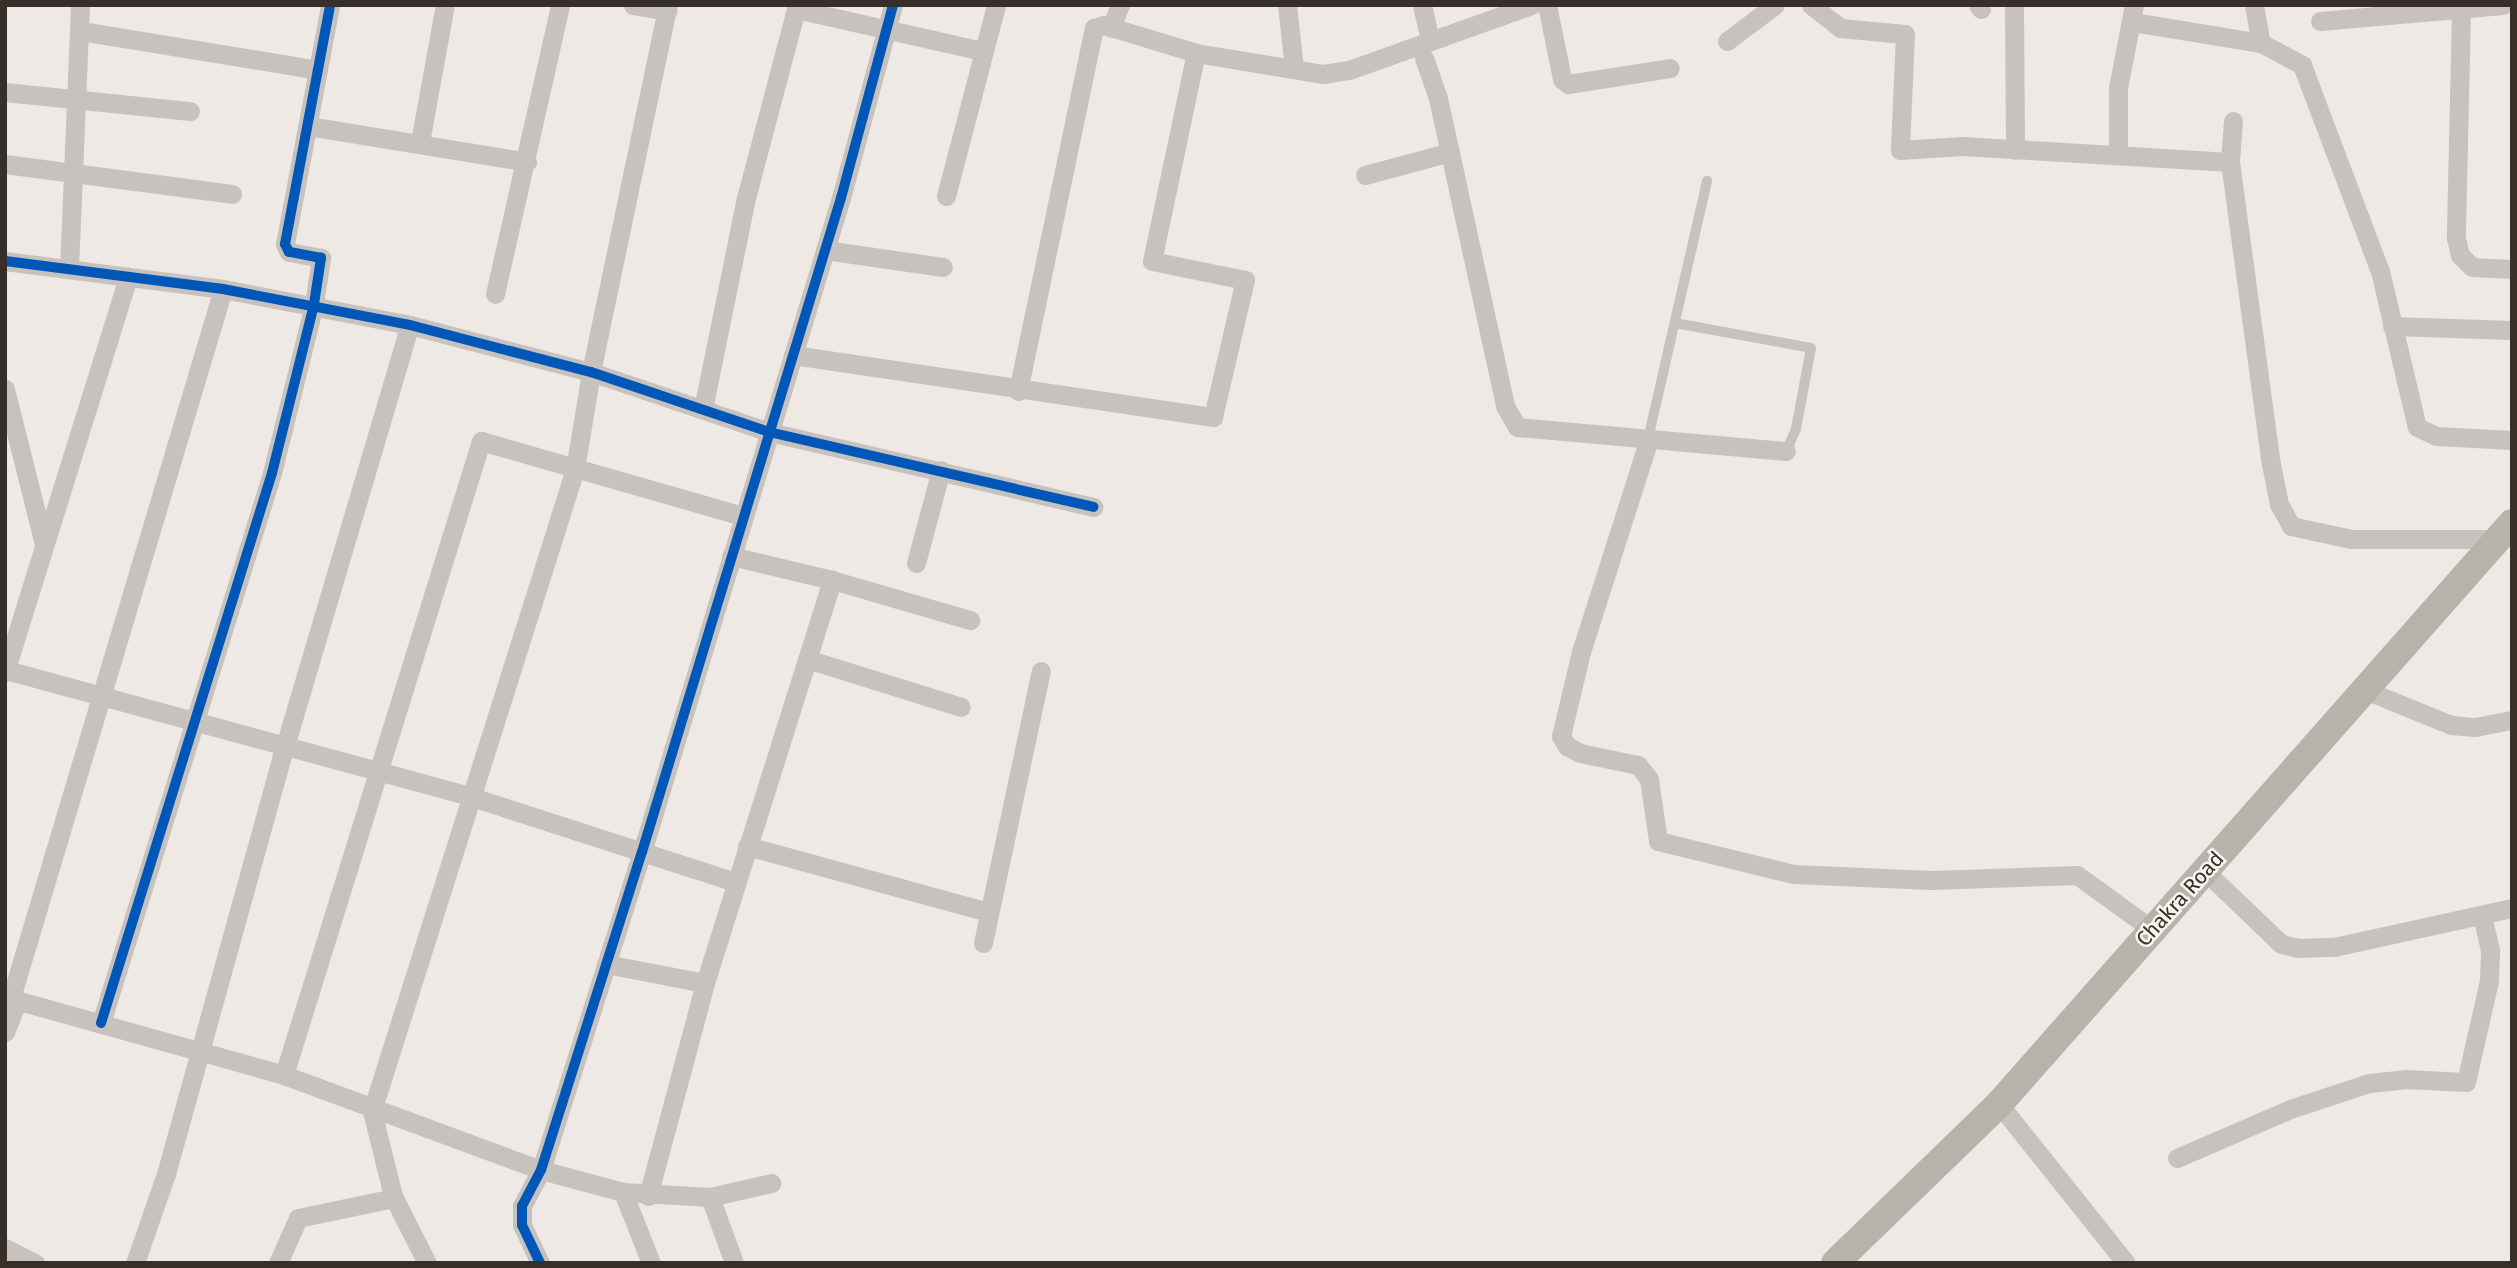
<!DOCTYPE html>
<style>
body{margin:0}
#map{position:relative;width:2517px;height:1268px;overflow:hidden;background:#eee9e4;font-family:"Fira Sans",sans-serif}
div>[style]{position:absolute}
.lane>*{height:10px;margin:-5px;padding:0 5px;transform-origin:5px;border-radius:5px;background:#c7c2bd}
.street>*{height:19px;margin:-9.5px;padding:0 9.5px;transform-origin:9.5px;border-radius:9.5px;background:#c7c2bd}
.secondary>*{height:28px;margin:-14px;padding:0 14px;transform-origin:14px;border-radius:14px;background:#b8b2ad}
.cycleway>*{height:10px;margin:-5px;padding:0 5px;transform-origin:5px;border-radius:5px;background:#0057b8}
span{translate:-50% -50%;white-space:nowrap;text-align:center;line-height:1.15;-webkit-text-stroke:5px #f9f4ed;paint-order:stroke}
.street-label{font-size:21px;color:#382f2b}
.frame{position:absolute;inset:0;border:7px solid #382f2b;pointer-events:none}
</style>
<div id="map">
<div class="lane">
<i style="left:1675px;top:323px;width:138px;rotate:10.4deg"></i>
<i style="left:1811px;top:348px;width:82px;rotate:100.5deg"></i>
<i style="left:1796px;top:429px;width:24px;rotate:114deg"></i>
<i style="left:1648px;top:439px;width:265px;rotate:-77.1deg"></i>
</div>
<div class="street">
<i style="left:633px;top:5px;width:35px;rotate:10deg"></i>
<i style="left:1287px;top:5px;width:63px;rotate:83.7deg"></i>
<i style="left:1422px;top:5px;width:37px;rotate:77deg"></i>
<i style="left:1547px;top:5px;width:76px;rotate:78.5deg"></i>
<i style="left:1562px;top:79px;width:8px;rotate:40deg"></i>
<i style="left:1568px;top:84px;width:103px;rotate:-8.9deg"></i>
<i style="left:1811px;top:5px;width:37px;rotate:38deg"></i>
<i style="left:1840px;top:28px;width:65px;rotate:5.3deg"></i>
<i style="left:1905px;top:34px;width:116px;rotate:92.5deg"></i>
<i style="left:1900px;top:150px;width:62px;rotate:-3.7deg"></i>
<i style="left:1962px;top:146px;width:268px;rotate:3.4deg"></i>
<i style="left:1978px;top:5px;width:5px;rotate:53deg"></i>
<i style="left:2014px;top:5px;width:145px;rotate:89.6deg"></i>
<i style="left:2254px;top:5px;width:39px;rotate:80deg"></i>
<i style="left:2461px;top:10px;width:228px;rotate:91.3deg"></i>
<i style="left:2456px;top:238px;width:17px;rotate:77deg"></i>
<i style="left:2460px;top:255px;width:17px;rotate:45deg"></i>
<i style="left:2472px;top:267px;width:40px;rotate:2.9deg"></i>
<i style="left:2320px;top:21px;width:183px;rotate:-5deg"></i>
<i style="left:2133px;top:22px;width:130px;rotate:9.3deg"></i>
<i style="left:2261px;top:43px;width:47px;rotate:28.2deg"></i>
<i style="left:2302px;top:65px;width:220px;rotate:69.3deg"></i>
<i style="left:2380px;top:271px;width:160px;rotate:76.7deg"></i>
<i style="left:2417px;top:427px;width:21px;rotate:25deg"></i>
<i style="left:2436px;top:436px;width:76px;rotate:3deg"></i>
<i style="left:1111px;top:28px;width:25px;rotate:-69deg"></i>
<i style="left:81px;top:31px;width:240px;rotate:9.3deg"></i>
<i style="left:1727px;top:41px;width:60px;rotate:-36.9deg"></i>
<i style="left:1424px;top:58px;width:42px;rotate:70.7deg"></i>
<i style="left:1438px;top:98px;width:315px;rotate:77.7deg"></i>
<i style="left:1505px;top:406px;width:24px;rotate:60deg"></i>
<i style="left:1517px;top:427px;width:270px;rotate:5.1deg"></i>
<i style="left:5px;top:92px;width:186px;rotate:5.9deg"></i>
<i style="left:2233px;top:121px;width:41px;rotate:94.2deg"></i>
<i style="left:2230px;top:162px;width:305px;rotate:82.3deg"></i>
<i style="left:2271px;top:464px;width:41px;rotate:78.7deg"></i>
<i style="left:2279px;top:504px;width:25px;rotate:61deg"></i>
<i style="left:2291px;top:526px;width:61px;rotate:12.2deg"></i>
<i style="left:2351px;top:539px;width:147px"></i>
<i style="left:308px;top:126px;width:222px;rotate:9.3deg"></i>
<i style="left:420px;top:142px;width:139px;rotate:-79.7deg"></i>
<i style="left:2118px;top:155px;width:67px;rotate:-90deg"></i>
<i style="left:2118px;top:88px;width:85px;rotate:-79.1deg"></i>
<i style="left:5px;top:164px;width:229px;rotate:7.5deg"></i>
<i style="left:1365px;top:175px;width:88px;rotate:-15.1deg"></i>
<i style="left:946px;top:196px;width:197px;rotate:-75.3deg"></i>
<i style="left:825px;top:250px;width:119px;rotate:8.2deg"></i>
<i style="left:5px;top:261px;width:220px;rotate:7.3deg"></i>
<i style="left:223px;top:289px;width:190px;rotate:10.9deg"></i>
<i style="left:410px;top:325px;width:187px;rotate:14.6deg"></i>
<i style="left:591px;top:372px;width:188px;rotate:18.6deg"></i>
<i style="left:769px;top:432px;width:333px;rotate:13deg"></i>
<i style="left:69px;top:269px;width:264px;rotate:-87.6deg"></i>
<i style="left:495px;top:294px;width:296px;rotate:-77.3deg"></i>
<i style="left:2392px;top:326px;width:120px;rotate:1.9deg"></i>
<i style="left:793px;top:355px;width:425px;rotate:8.4deg"></i>
<i style="left:1213px;top:417px;width:141px;rotate:-76.9deg"></i>
<i style="left:1245px;top:280px;width:95px;rotate:-168.5deg"></i>
<i style="left:1152px;top:261px;width:213px;rotate:-78.1deg"></i>
<i style="left:5px;top:389px;width:160px;rotate:75.9deg"></i>
<i style="left:1018px;top:391px;width:371px;rotate:-78.2deg"></i>
<i style="left:1094px;top:28px;width:10px;rotate:-17deg"></i>
<i style="left:1104px;top:25px;width:96px;rotate:16.9deg"></i>
<i style="left:1196px;top:53px;width:129px;rotate:9.4deg"></i>
<i style="left:1323px;top:74px;width:26px;rotate:-9deg"></i>
<i style="left:1349px;top:70px;width:194px;rotate:-19.6deg"></i>
<i style="left:703px;top:409px;width:211px;rotate:-78.5deg"></i>
<i style="left:745px;top:202px;width:200px;rotate:-75.2deg"></i>
<i style="left:796px;top:9px;width:191px;rotate:12.7deg"></i>
<i style="left:1648px;top:442px;width:220px;rotate:107.7deg"></i>
<i style="left:1581px;top:652px;width:86px;rotate:103.4deg"></i>
<i style="left:1561px;top:736px;width:12px;rotate:59deg"></i>
<i style="left:1567px;top:746px;width:15px;rotate:28deg"></i>
<i style="left:1580px;top:753px;width:59px;rotate:11.7deg"></i>
<i style="left:1638px;top:765px;width:18px;rotate:52deg"></i>
<i style="left:1649px;top:779px;width:63px;rotate:81.7deg"></i>
<i style="left:1658px;top:841px;width:139px;rotate:13.7deg"></i>
<i style="left:1793px;top:874px;width:139px;rotate:2.5deg"></i>
<i style="left:1932px;top:880px;width:145px;rotate:-2deg"></i>
<i style="left:2077px;top:875px;width:94px;rotate:35.9deg"></i>
<i style="left:731px;top:556px;width:104px;rotate:13.4deg"></i>
<i style="left:832px;top:580px;width:144px;rotate:16.2deg"></i>
<i style="left:916px;top:563px;width:96px;rotate:-75deg"></i>
<i style="left:807px;top:659px;width:161px;rotate:17.3deg"></i>
<i style="left:6px;top:670px;width:480px;rotate:15.2deg"></i>
<i style="left:469px;top:796px;width:281px;rotate:17.9deg"></i>
<i style="left:5px;top:672px;width:414px;rotate:-72.7deg"></i>
<i style="left:2365px;top:690px;width:93px;rotate:22.1deg"></i>
<i style="left:2451px;top:725px;width:24px;rotate:5deg"></i>
<i style="left:2475px;top:727px;width:38px;rotate:-11deg"></i>
<i style="left:747px;top:846px;width:250px;rotate:15.3deg"></i>
<i style="left:2205px;top:871px;width:105px;rotate:43.8deg"></i>
<i style="left:2281px;top:944px;width:17px;rotate:13deg"></i>
<i style="left:2298px;top:948px;width:36px;rotate:-2deg"></i>
<i style="left:2334px;top:947px;width:182px;rotate:-12.4deg"></i>
<i style="left:983px;top:943px;width:278px;rotate:-78deg"></i>
<i style="left:606px;top:964px;width:101px;rotate:10.9deg"></i>
<i style="left:5px;top:997px;width:290px;rotate:15.6deg"></i>
<i style="left:284px;top:1075px;width:274px;rotate:20.3deg"></i>
<i style="left:541px;top:1170px;width:85px;rotate:15deg"></i>
<i style="left:623px;top:1192px;width:87px;rotate:3.3deg"></i>
<i style="left:710px;top:1197px;width:63px;rotate:-12.9deg"></i>
<i style="left:11px;top:998px;width:740px;rotate:-73.35deg"></i>
<i style="left:101px;top:1023px;width:576px;rotate:-72.73deg"></i>
<i style="left:272px;top:473px;width:174px;rotate:-76deg"></i>
<i style="left:314px;top:304px;width:47px;rotate:-81.3deg"></i>
<i style="left:321px;top:258px;width:33px;rotate:-169deg"></i>
<i style="left:289px;top:252px;width:9px;rotate:-117deg"></i>
<i style="left:285px;top:244px;width:243px;rotate:-79.3deg"></i>
<i style="left:5px;top:1032px;width:35px;rotate:-68deg"></i>
<i style="left:284px;top:1075px;width:664px;rotate:-72.74deg"></i>
<i style="left:481px;top:441px;width:273px;rotate:16deg"></i>
<i style="left:1999px;top:1104px;width:203px;rotate:51.4deg"></i>
<i style="left:2177px;top:1158px;width:123px;rotate:-23.4deg"></i>
<i style="left:2290px;top:1109px;width:83px;rotate:-18.2deg"></i>
<i style="left:2369px;top:1083px;width:36px;rotate:-6deg"></i>
<i style="left:2405px;top:1079px;width:61px;rotate:2.8deg"></i>
<i style="left:2466px;top:1082px;width:104px;rotate:-77.2deg"></i>
<i style="left:2489px;top:981px;width:31px;rotate:-88deg"></i>
<i style="left:2490px;top:950px;width:36px;rotate:-103deg"></i>
<i style="left:623px;top:1192px;width:76px;rotate:68.5deg"></i>
<i style="left:648px;top:1196px;width:220px;rotate:-75deg"></i>
<i style="left:705px;top:983px;width:423px;rotate:-72.5deg"></i>
<i style="left:710px;top:1197px;width:70px;rotate:70deg"></i>
<i style="left:5px;top:1248px;width:34px;rotate:27deg"></i>
<i style="left:135px;top:1263px;width:94px;rotate:-70.8deg"></i>
<i style="left:166px;top:1174px;width:444px;rotate:-74.5deg"></i>
<i style="left:285px;top:746px;width:439px;rotate:-73.5deg"></i>
<i style="left:278px;top:1263px;width:49px;rotate:-66deg"></i>
<i style="left:298px;top:1218px;width:98px;rotate:-11.8deg"></i>
<i style="left:427px;top:1263px;width:75px;rotate:-116.9deg"></i>
<i style="left:393px;top:1196px;width:88px;rotate:-103.9deg"></i>
<i style="left:372px;top:1111px;width:673px;rotate:-72.45deg"></i>
<i style="left:575px;top:469px;width:98px;rotate:-80.6deg"></i>
<i style="left:591px;top:372px;width:375px;rotate:-78.2deg"></i>
<i style="left:540px;top:1263px;width:42px;rotate:-115.3deg"></i>
<i style="left:522px;top:1225px;width:19px;rotate:-90deg"></i>
<i style="left:522px;top:1206px;width:41px;rotate:-62.2deg"></i>
<i style="left:541px;top:1170px;width:334px;rotate:-72.4deg"></i>
<i style="left:642px;top:852px;width:684px;rotate:-73.08deg"></i>
<i style="left:841px;top:198px;width:200px;rotate:-74.9deg"></i>
</div>
<div class="secondary">
<i style="left:1835px;top:1263px;width:228px;rotate:-44.1deg"></i>
<i style="left:1999px;top:1104px;width:775px;rotate:-48.56deg"></i>
</div>
<div class="cycleway">
<i style="left:5px;top:261px;width:220px;rotate:7.3deg"></i>
<i style="left:223px;top:289px;width:190px;rotate:10.9deg"></i>
<i style="left:410px;top:325px;width:187px;rotate:14.6deg"></i>
<i style="left:591px;top:372px;width:188px;rotate:18.6deg"></i>
<i style="left:769px;top:432px;width:333px;rotate:13deg"></i>
<i style="left:101px;top:1023px;width:576px;rotate:-72.73deg"></i>
<i style="left:272px;top:473px;width:174px;rotate:-76deg"></i>
<i style="left:314px;top:304px;width:47px;rotate:-81.3deg"></i>
<i style="left:321px;top:258px;width:33px;rotate:-169deg"></i>
<i style="left:289px;top:252px;width:9px;rotate:-117deg"></i>
<i style="left:285px;top:244px;width:243px;rotate:-79.3deg"></i>
<i style="left:540px;top:1263px;width:42px;rotate:-115.3deg"></i>
<i style="left:522px;top:1225px;width:19px;rotate:-90deg"></i>
<i style="left:522px;top:1206px;width:41px;rotate:-62.2deg"></i>
<i style="left:541px;top:1170px;width:334px;rotate:-72.4deg"></i>
<i style="left:642px;top:852px;width:684px;rotate:-73.08deg"></i>
<i style="left:841px;top:198px;width:200px;rotate:-74.9deg"></i>
</div>
<div class="street-label">
<span style="left:2180px;top:899px;rotate:-48deg">Chakra Road</span>
</div>
<div class="frame"></div>
</div>
